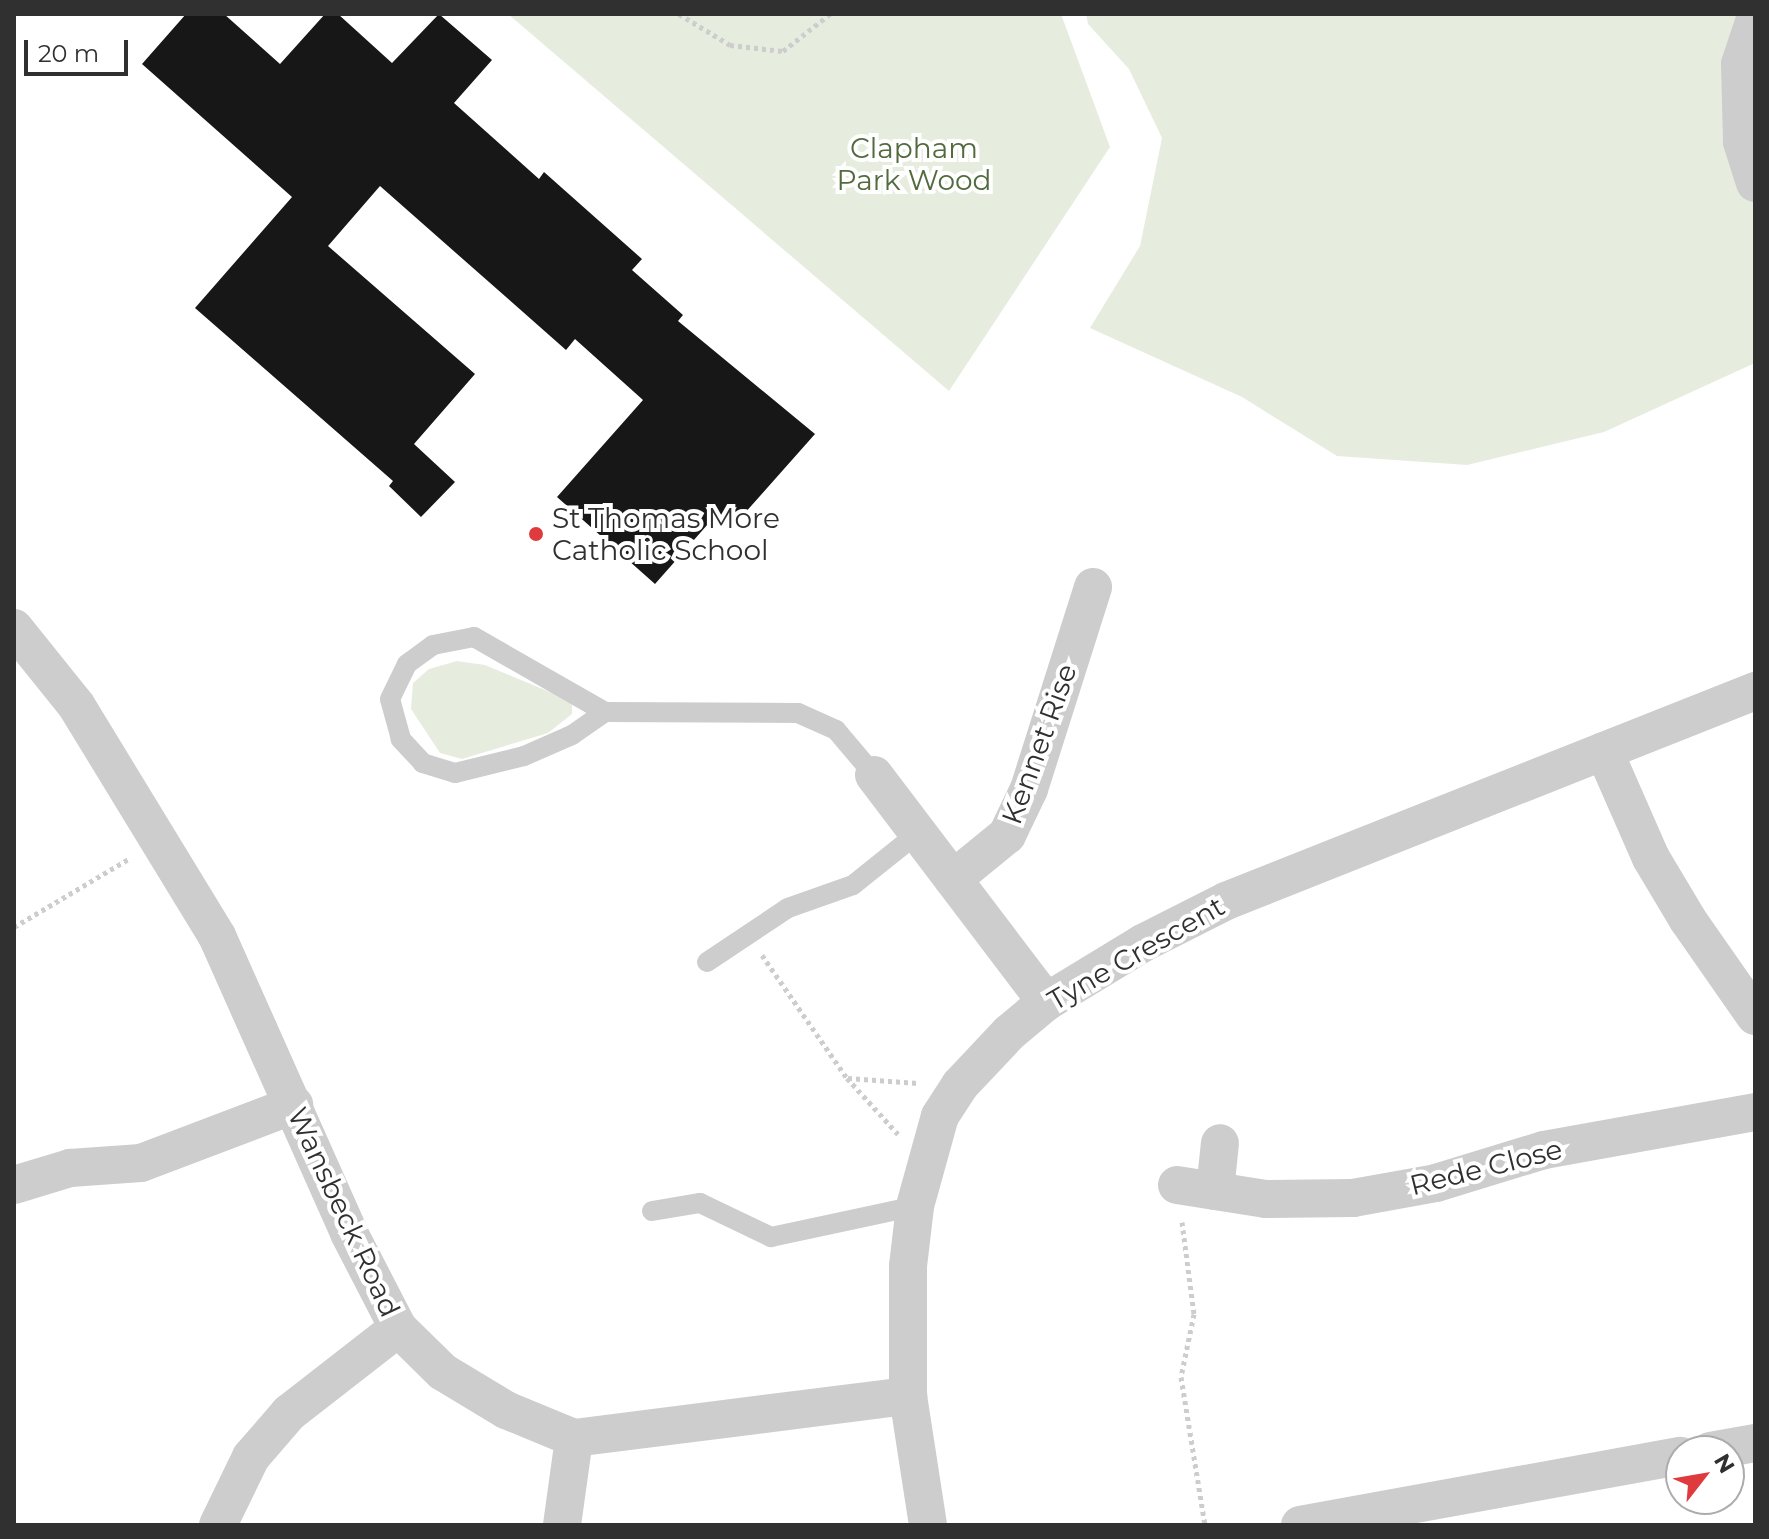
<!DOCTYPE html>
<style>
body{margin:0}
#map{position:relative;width:1769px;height:1539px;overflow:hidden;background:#fff;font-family:Montserrat,sans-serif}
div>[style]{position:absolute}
.green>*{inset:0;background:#e6eddf}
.building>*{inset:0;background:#171717}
.path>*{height:5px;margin-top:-2.5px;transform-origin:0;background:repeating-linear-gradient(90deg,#cdcdcd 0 4px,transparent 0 8px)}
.lane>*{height:20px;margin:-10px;padding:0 10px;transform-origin:10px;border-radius:10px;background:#cdcdcd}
.street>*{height:38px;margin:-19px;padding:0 19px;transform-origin:19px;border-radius:19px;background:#cdcdcd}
.dots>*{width:22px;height:22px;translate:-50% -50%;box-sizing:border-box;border:4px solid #fff;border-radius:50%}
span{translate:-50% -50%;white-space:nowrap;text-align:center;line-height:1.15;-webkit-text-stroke:8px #fff;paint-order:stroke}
.park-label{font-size:28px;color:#516b3f}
.poi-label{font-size:28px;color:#303030}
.left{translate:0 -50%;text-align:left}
.street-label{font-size:28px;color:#303030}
.frame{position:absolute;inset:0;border:16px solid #303030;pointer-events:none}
.north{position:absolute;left:1665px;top:1435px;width:80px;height:80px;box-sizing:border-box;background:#fff;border:2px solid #acacac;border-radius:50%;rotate:59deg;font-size:22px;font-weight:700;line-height:32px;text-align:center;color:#303030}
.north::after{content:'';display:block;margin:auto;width:28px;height:36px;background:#df3b3f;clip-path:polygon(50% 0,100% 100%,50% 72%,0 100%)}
.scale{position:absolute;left:24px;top:40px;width:104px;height:36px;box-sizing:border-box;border:4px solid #303030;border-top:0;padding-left:10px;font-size:24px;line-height:28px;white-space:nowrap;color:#303030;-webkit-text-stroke:6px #fff;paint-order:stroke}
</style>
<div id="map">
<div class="green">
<i style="clip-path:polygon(508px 14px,1061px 14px,1110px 147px,949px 391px)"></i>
<i style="clip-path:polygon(1086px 14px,1755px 14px,1755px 363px,1604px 432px,1467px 465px,1337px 456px,1242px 397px,1090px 328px,1140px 246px,1162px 138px,1129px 69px,1088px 24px)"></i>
<i style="clip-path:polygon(457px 661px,485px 665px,564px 698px,572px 705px,572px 714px,548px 733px,462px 759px,440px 753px,411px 709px,413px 683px,429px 669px)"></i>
</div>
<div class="building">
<i style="clip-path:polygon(186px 14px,224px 14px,280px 64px,325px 14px,338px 14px,392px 63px,439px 14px,492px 60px,454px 103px,539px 179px,544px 172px,642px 259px,632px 270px,683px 315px,678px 321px,815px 434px,736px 523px,725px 513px,712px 527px,708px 524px,655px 584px,557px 497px,643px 400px,575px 339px,566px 350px,380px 186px,328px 246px,475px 374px,414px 444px,455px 482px,421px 517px,389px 486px,393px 481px,195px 308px,292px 197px,142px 64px)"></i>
</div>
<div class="path">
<i style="left:679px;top:14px;width:60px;rotate:31.3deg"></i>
<i style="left:730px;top:45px;width:53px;rotate:6.5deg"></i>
<i style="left:783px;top:51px;width:60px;rotate:-38.2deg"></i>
<i style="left:14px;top:927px;width:135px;rotate:-30.7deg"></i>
<i style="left:762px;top:955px;width:150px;rotate:55.4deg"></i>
<i style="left:847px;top:1078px;width:76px;rotate:47.7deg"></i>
<i style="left:848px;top:1078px;width:70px;rotate:4.1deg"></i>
<i style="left:1182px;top:1222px;width:93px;rotate:82.6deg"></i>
<i style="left:1194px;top:1314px;width:64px;rotate:101.7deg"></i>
<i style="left:1181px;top:1377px;width:150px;rotate:80.8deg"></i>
</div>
<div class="lane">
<i style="left:605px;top:712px;width:40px;rotate:145.1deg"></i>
<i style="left:572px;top:735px;width:52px;rotate:156.4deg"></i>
<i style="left:524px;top:756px;width:71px;rotate:166.2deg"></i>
<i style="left:455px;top:773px;width:34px;rotate:-163deg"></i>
<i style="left:423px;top:763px;width:33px;rotate:-133deg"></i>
<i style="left:401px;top:739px;width:41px;rotate:-105.4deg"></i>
<i style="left:390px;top:699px;width:39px;rotate:-64deg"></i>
<i style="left:407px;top:664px;width:32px;rotate:-36deg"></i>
<i style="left:433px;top:645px;width:42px;rotate:-11deg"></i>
<i style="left:474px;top:637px;width:151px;rotate:29.8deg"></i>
<i style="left:605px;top:712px;width:193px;rotate:0.3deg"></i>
<i style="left:798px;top:713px;width:42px;rotate:24.1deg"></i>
<i style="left:836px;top:730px;width:59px;rotate:49.8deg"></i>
<i style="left:707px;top:962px;width:97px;rotate:-33.7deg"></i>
<i style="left:788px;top:908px;width:69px;rotate:-19.5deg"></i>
<i style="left:853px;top:885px;width:83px;rotate:-38.7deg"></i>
<i style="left:652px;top:1211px;width:49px;rotate:-9.5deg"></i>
<i style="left:700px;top:1203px;width:79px;rotate:25.6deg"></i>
<i style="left:771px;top:1237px;width:147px;rotate:-12.1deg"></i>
</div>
<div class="street">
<i style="left:1755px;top:19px;width:47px;rotate:108.4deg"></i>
<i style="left:1740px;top:64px;width:78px;rotate:88.5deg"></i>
<i style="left:1742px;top:142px;width:43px;rotate:72.4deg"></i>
<i style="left:14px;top:628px;width:99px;rotate:51.2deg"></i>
<i style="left:76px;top:705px;width:271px;rotate:58.6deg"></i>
<i style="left:217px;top:936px;width:325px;rotate:66deg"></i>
<i style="left:349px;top:1233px;width:107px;rotate:62.7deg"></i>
<i style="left:398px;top:1328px;width:63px;rotate:44.4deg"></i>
<i style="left:443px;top:1372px;width:74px;rotate:31.1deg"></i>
<i style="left:506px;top:1410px;width:74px;rotate:22.4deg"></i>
<i style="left:574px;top:1438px;width:337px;rotate:-7.2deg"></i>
<i style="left:1604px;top:751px;width:117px;rotate:66.3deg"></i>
<i style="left:1651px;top:858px;width:72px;rotate:59.2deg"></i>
<i style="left:1688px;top:920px;width:117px;rotate:55.1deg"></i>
<i style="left:874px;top:775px;width:285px;rotate:52.8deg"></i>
<i style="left:953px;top:879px;width:70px;rotate:-39.2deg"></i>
<i style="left:1007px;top:835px;width:51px;rotate:-64.4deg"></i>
<i style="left:1029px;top:789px;width:212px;rotate:-72.4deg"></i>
<i style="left:14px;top:1185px;width:59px;rotate:-16.9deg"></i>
<i style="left:70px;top:1168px;width:71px;rotate:-4deg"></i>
<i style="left:141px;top:1163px;width:164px;rotate:-20.8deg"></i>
<i style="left:1177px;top:1185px;width:90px;rotate:8.9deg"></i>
<i style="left:1266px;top:1199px;width:87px;rotate:-0.7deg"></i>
<i style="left:1353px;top:1198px;width:84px;rotate:-10.2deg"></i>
<i style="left:1436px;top:1183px;width:113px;rotate:-17deg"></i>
<i style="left:1544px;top:1150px;width:214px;rotate:-10.2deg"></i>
<i style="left:1215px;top:1191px;width:48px;rotate:-84.1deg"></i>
<i style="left:1710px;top:1451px;width:46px;rotate:-10.1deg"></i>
<i style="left:218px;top:1525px;width:76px;rotate:-64.1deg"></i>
<i style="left:251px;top:1457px;width:58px;rotate:-49.2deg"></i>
<i style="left:289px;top:1413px;width:138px;rotate:-37.9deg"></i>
<i style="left:562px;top:1525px;width:88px;rotate:-82.1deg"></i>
<i style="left:928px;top:1525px;width:131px;rotate:-98.8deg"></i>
<i style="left:908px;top:1396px;width:130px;rotate:-90deg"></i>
<i style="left:908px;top:1266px;width:60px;rotate:-83.3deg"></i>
<i style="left:915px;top:1206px;width:93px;rotate:-74.5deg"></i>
<i style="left:940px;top:1116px;width:37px;rotate:-57deg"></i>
<i style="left:960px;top:1085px;width:71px;rotate:-46.7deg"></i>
<i style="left:1009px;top:1033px;width:48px;rotate:-40deg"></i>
<i style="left:1046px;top:1002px;width:114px;rotate:-31.3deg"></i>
<i style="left:1143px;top:943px;width:93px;rotate:-26.8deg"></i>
<i style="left:1226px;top:901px;width:569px;rotate:-21.65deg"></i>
<i style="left:1300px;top:1525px;width:387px;rotate:-10.3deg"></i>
</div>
<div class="dots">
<i style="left:536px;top:534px;background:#df3b3f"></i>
</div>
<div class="park-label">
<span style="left:914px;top:164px">Clapham<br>Park Wood</span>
</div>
<div class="poi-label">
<span class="left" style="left:552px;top:534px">St Thomas More<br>Catholic School</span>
</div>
<div class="street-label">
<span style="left:1039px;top:744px;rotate:-70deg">Kennet Rise</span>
<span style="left:1136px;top:953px;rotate:-30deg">Tyne Crescent</span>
<span style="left:1486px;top:1167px;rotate:-14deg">Rede Close</span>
<span style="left:344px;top:1212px;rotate:65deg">Wansbeck Road</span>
</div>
<div class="frame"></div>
<div class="north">N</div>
<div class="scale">20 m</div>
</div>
